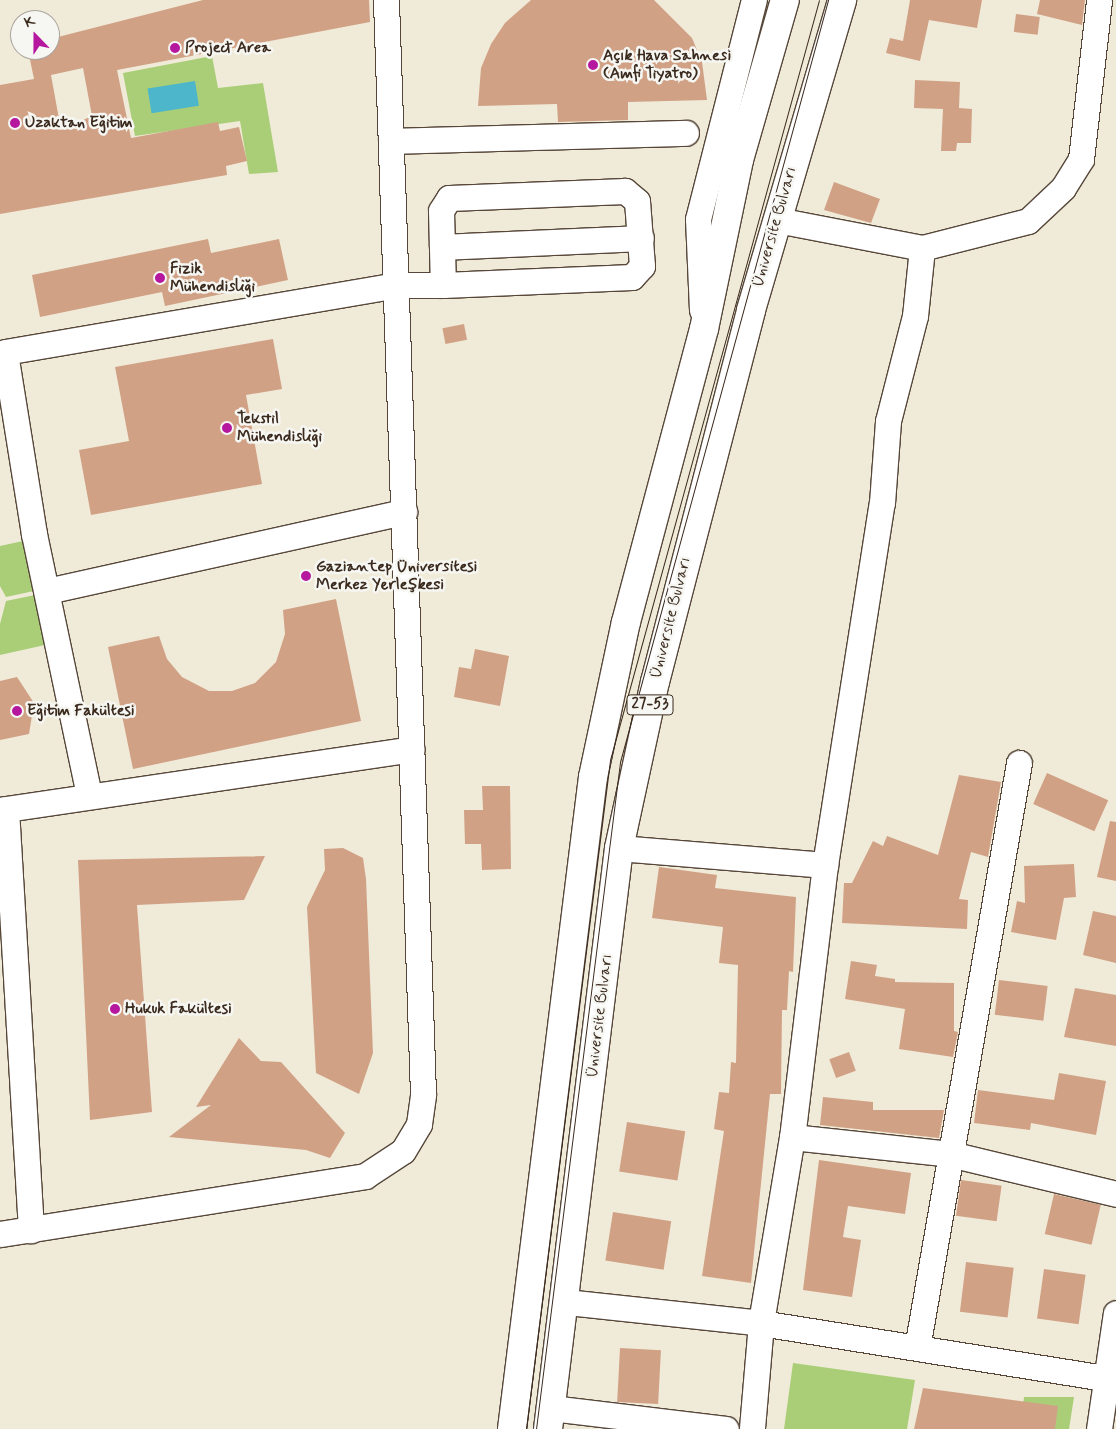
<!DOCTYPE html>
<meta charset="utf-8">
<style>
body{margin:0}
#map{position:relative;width:1116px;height:1429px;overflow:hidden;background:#f0ebd8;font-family:Mynerve,sans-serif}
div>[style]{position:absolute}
.green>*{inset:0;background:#aace78}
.water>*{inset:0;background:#4db6cb;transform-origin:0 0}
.building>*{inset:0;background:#d1a186;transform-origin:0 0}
.roads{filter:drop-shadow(1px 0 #56473a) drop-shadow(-1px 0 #56473a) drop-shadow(0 1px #56473a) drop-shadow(0 -1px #56473a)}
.minor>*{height:25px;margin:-12.5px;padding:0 12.5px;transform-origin:12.5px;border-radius:12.5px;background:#fff}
.major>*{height:28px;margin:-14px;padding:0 14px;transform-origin:14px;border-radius:14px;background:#fff}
.tram>*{height:1px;margin:-0.5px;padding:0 0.5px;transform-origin:0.5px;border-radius:0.5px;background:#3b2a1e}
.dots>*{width:14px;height:14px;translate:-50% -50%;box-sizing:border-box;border:2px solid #f6f6f2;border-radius:50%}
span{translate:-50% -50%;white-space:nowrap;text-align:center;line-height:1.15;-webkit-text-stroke:5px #f6f6f2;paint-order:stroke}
.shield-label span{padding:1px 4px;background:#f6f6f2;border:1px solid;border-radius:4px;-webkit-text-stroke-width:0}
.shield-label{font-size:15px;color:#3b2a1e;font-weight:700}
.poi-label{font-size:16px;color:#3b2a1e;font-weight:700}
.left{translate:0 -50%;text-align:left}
.street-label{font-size:16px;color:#3b2a1e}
.north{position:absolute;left:10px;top:10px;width:50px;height:50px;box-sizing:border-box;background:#f6f6f2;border:1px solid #aba49d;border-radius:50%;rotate:338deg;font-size:14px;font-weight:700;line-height:20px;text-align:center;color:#3b2a1e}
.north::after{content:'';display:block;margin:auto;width:18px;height:22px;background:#b5179e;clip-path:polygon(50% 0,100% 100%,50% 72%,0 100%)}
</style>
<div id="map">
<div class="green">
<i style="clip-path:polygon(212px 56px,218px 88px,263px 83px,278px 172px,249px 174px,240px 121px,135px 136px,123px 73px)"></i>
<i style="clip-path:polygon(23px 541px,34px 591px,6px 597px,0 586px,0 546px)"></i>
<i style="clip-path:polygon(35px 595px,45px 645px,0 655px,0 624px,6px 601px)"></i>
<i style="clip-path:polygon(793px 1363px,915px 1380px,907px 1429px,784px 1429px)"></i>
<i style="clip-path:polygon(1024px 1397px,1074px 1397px,1069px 1429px,1020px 1429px)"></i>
</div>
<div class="water">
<i style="left:195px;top:81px;width:25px;height:48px;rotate:81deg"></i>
</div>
<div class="building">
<i style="clip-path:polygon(evenodd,203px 0,369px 0,370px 22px,117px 70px,131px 138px,218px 122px,220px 131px,239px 127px,247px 161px,226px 166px,227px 175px,0 214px,0 85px,34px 79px,28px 50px,50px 50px,50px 39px,203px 0,83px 68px,92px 116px,61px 130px,51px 75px,83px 68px)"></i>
<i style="clip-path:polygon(531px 0,654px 0,692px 38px,702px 62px,707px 100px,628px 102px,628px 120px,558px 122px,557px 104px,478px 106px,481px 68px,491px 44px,505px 23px)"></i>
<i style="clip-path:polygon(910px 0,982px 0,977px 28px,929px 20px,920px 61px,886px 53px,890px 38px,903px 41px)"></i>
<i style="clip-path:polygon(1040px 0,1085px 0,1082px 25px,1037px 14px)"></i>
<i style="left:1016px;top:14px;width:24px;height:18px;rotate:7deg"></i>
<i style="clip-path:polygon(915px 80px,960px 82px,959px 108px,972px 109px,971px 143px,957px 143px,956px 151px,941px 151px,943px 109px,914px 108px)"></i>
<i style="clip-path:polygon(834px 182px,880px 199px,871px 223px,824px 210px)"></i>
<i style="clip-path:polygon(208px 239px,211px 253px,279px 239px,288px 280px,165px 306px,162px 292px,40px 317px,32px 275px)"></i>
<i style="left:464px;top:324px;width:16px;height:22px;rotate:79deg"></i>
<i style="clip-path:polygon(273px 339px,282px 389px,246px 395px,262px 484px,91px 515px,79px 450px,129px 441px,115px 367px)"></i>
<i style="clip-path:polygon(336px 599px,361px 721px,133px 769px,108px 647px,159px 636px,167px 659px,182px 677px,209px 691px,232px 691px,255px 683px,276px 662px,285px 634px,283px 610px)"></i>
<i style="clip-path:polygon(475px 649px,509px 656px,500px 706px,454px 697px,459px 667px,471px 669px)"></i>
<i style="clip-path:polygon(17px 677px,34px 703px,29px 734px,0 740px,0 681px)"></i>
<i style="left:1047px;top:773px;width:67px;height:34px;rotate:24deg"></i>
<i style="clip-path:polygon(959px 775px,1001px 782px,988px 857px,971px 852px,959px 899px,968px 900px,967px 929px,842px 923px,844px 883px,852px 883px,873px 841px,883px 846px,887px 836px,938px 855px)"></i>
<i style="clip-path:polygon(482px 786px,510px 786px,511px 869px,482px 870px,481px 844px,465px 844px,464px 810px,483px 810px)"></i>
<i style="clip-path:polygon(1110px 821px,1116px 822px,1116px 881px,1097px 877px)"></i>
<i style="clip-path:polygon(343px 848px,363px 858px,366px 879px,373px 1053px,359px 1094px,316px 1073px,307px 907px,325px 870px,324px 849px)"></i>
<i style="clip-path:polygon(265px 856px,244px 900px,137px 905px,152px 1112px,90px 1120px,78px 860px)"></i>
<i style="clip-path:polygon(1074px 864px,1076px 897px,1064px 898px,1056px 940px,1011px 932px,1017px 901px,1025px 903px,1024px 866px)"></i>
<i style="clip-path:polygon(659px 867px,717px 875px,715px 888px,796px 897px,793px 972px,789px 971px,787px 1010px,782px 1010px,781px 1094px,770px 1094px,751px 1283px,702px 1276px,724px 1131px,714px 1129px,719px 1092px,729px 1093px,731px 1062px,736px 1063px,738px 965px,719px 963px,723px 927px,652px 918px)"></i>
<i style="clip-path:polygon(1093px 911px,1116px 916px,1116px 963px,1083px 955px)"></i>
<i style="clip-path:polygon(851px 961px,877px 965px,875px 976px,895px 979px,895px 982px,954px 983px,954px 1031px,958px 1032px,953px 1057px,899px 1049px,905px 1009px,845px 999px)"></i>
<i style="left:999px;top:980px;width:49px;height:35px;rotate:7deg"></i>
<i style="clip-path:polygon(1075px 988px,1116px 995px,1116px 1046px,1064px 1037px)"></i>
<i style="clip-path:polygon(239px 1038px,261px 1061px,281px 1062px,345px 1133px,330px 1158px,306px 1150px,169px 1137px,211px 1105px,196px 1107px)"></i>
<i style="left:849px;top:1052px;width:20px;height:21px;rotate:70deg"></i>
<i style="clip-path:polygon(1059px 1073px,1106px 1081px,1096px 1135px,1031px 1123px,1030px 1130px,974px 1123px,978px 1090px,1054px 1100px)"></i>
<i style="clip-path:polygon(823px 1097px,873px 1102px,873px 1110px,944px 1110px,939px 1138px,820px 1125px)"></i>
<i style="left:627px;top:1122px;width:59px;height:50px;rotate:9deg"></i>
<i style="clip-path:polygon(819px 1160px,911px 1173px,905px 1214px,848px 1206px,843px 1237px,861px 1240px,852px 1297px,803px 1290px)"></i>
<i style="left:961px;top:1180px;width:41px;height:36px;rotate:8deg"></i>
<i style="left:1054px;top:1194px;width:48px;height:41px;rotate:13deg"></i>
<i style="left:613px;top:1212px;width:59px;height:49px;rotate:9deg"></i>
<i style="left:966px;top:1262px;width:48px;height:50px;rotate:7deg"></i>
<i style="left:1044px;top:1269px;width:42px;height:50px;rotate:8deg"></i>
<i style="left:620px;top:1348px;width:41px;height:54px;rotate:3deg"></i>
<i style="clip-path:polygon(923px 1388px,1058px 1406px,1055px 1429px,914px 1429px)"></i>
</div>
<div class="roads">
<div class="minor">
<i style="left:391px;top:141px;width:295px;rotate:-1.6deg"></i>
<i style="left:777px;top:220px;width:148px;rotate:10.9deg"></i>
<i style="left:922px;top:248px;width:109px;rotate:-14.3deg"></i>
<i style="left:1028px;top:221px;width:48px;rotate:-43.3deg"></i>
<i style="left:1063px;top:188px;width:34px;rotate:-58deg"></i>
<i style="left:1081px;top:159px;width:160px;rotate:-83.5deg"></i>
<i style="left:442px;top:247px;width:199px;rotate:-2.6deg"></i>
<i style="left:702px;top:310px;width:91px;rotate:-92.5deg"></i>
<i style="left:698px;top:219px;width:226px;rotate:-75.7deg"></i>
<i style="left:47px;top:591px;width:366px;rotate:-12.5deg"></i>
<i style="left:89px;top:795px;width:267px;rotate:-101.9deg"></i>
<i style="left:34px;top:534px;width:184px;rotate:-99.1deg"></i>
<i style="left:5px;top:352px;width:397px;rotate:-9.7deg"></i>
<i style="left:396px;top:285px;width:47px"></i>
<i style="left:443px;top:285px;width:189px;rotate:-2.4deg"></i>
<i style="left:632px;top:277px;width:15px;rotate:-48deg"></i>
<i style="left:642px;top:266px;width:65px;rotate:-94.4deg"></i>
<i style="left:637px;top:201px;width:16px;rotate:-140deg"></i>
<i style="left:625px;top:191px;width:176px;rotate:177.7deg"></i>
<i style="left:449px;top:198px;width:15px;rotate:122deg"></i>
<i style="left:441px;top:211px;width:74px;rotate:88.5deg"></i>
<i style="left:6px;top:809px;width:422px;rotate:86.6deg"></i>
<i style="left:0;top:810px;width:416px;rotate:-8.4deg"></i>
<i style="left:619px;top:848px;width:207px;rotate:4.7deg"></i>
<i style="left:825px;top:865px;width:274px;rotate:96.9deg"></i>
<i style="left:792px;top:1137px;width:189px;rotate:99.5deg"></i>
<i style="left:761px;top:1323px;width:106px;rotate:94.9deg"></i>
<i style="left:825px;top:865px;width:366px;rotate:-81.1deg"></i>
<i style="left:882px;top:503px;width:82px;rotate:-85.8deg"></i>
<i style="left:888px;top:421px;width:108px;rotate:-75.6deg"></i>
<i style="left:915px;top:316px;width:68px;rotate:-84.1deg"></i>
<i style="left:792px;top:1137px;width:159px;rotate:6.1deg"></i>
<i style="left:950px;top:1154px;width:171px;rotate:13.5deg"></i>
<i style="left:0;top:1234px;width:370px;rotate:-9deg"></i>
<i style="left:365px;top:1176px;width:45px;rotate:-33.3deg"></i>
<i style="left:403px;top:1151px;width:31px;rotate:-59deg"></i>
<i style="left:419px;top:1124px;width:30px;rotate:-82deg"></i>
<i style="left:423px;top:1094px;width:1095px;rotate:-91.94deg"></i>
<i style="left:566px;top:1302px;width:196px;rotate:6.1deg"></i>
<i style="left:761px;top:1323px;width:360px;rotate:9.1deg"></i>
<i style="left:917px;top:1348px;width:594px;rotate:-80.11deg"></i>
<i style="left:551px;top:1408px;width:176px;rotate:6.8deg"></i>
<i style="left:1099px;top:1429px;width:117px;rotate:-81.7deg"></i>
</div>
<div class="major">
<i style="left:512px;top:1429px;width:657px;rotate:-82.92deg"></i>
<i style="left:593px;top:777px;width:158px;rotate:-78deg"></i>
<i style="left:626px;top:622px;width:303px;rotate:-75.1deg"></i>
<i style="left:704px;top:329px;width:173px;rotate:-78.3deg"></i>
<i style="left:739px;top:160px;width:166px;rotate:-74deg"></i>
<i style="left:548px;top:1429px;width:585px;rotate:-83.03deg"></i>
<i style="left:619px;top:848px;width:170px;rotate:-77.8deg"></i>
<i style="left:655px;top:682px;width:384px;rotate:-75.5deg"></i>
<i style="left:751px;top:310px;width:323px;rotate:-73.6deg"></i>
</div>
</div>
<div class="tram">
<i style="left:526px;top:1429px;width:674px;rotate:-82.84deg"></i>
<i style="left:610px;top:760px;width:788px;rotate:-74.62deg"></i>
<i style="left:536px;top:1429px;width:672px;rotate:-82.82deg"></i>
<i style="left:620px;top:762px;width:790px;rotate:-74.73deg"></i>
</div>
<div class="dots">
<i style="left:175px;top:48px;background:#b5179e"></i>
<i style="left:593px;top:65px;background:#b5179e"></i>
<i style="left:15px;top:123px;background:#b5179e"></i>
<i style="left:160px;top:278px;background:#b5179e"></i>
<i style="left:227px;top:428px;background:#b5179e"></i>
<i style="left:306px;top:576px;background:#b5179e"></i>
<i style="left:17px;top:711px;background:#b5179e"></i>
<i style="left:115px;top:1009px;background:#b5179e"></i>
</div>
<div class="shield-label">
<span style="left:650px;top:705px">27-53</span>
</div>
<div class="poi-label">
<span class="left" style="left:185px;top:48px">Project Area</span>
<span class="left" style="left:603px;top:65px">Açık Hava Sahnesi<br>(Amfi Tiyatro)</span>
<span class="left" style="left:25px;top:123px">Uzaktan Eğitim</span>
<span class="left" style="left:170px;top:278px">Fizik<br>Mühendisliği</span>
<span class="left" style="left:237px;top:428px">Tekstil<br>Mühendisliği</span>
<span class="left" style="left:316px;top:576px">Gaziantep Üniversitesi<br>Merkez Yerleşkesi</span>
<span class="left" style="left:27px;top:711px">Eğitim Fakültesi</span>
<span class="left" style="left:125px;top:1009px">Hukuk Fakültesi</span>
</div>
<div class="street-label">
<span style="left:775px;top:227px;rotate:-74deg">Üniversite Bulvarı</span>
<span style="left:671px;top:618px;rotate:-76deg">Üniversite Bulvarı</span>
<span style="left:600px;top:1016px;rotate:-83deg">Üniversite Bulvarı</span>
</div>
<div class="north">K</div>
</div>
